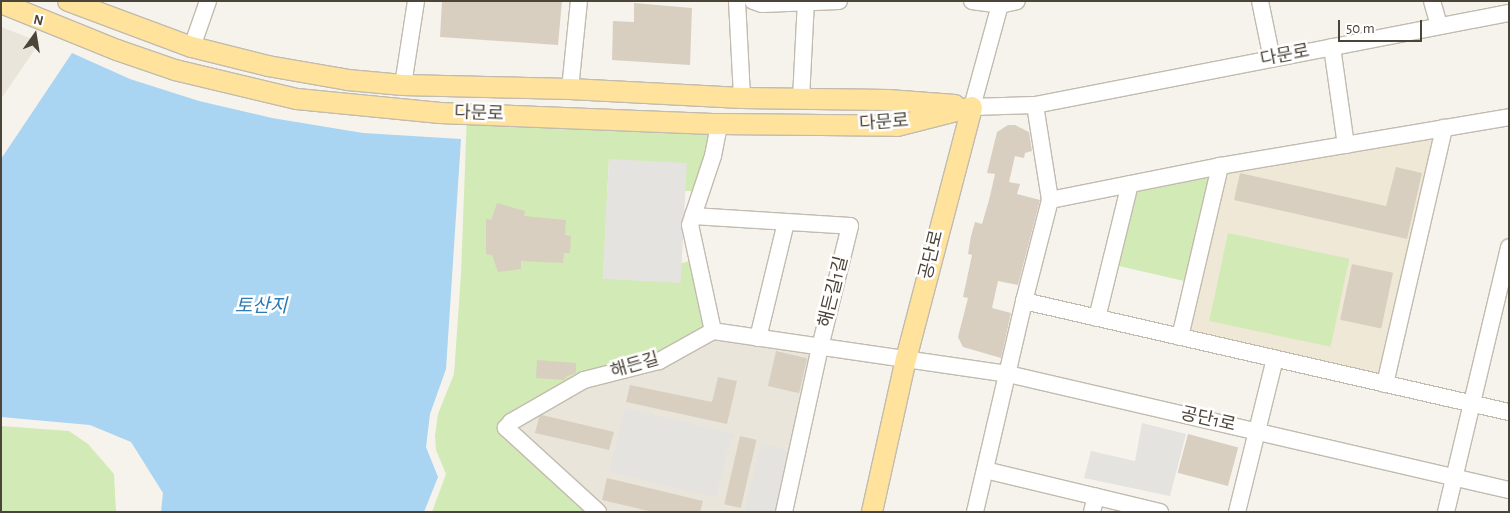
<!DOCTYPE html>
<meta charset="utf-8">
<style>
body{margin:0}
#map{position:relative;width:1510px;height:513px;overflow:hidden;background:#f6f3ec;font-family:"Alegreya Sans","Noto Sans KR",sans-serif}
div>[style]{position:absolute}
.residential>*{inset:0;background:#eae5da}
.education>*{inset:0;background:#efe8d6}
.green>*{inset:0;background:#d2eab5;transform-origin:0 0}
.parking>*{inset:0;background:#e5e3e0;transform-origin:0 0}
.water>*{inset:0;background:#a9d4f2}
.building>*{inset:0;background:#d8cfc1;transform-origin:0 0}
.roads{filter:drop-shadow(1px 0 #c2bbae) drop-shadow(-1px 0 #c2bbae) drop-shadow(0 1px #c2bbae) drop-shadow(0 -1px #c2bbae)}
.minor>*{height:16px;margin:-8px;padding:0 8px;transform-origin:8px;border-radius:8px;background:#fff}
.major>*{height:20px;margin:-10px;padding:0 10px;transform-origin:10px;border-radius:10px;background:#ffe39c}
span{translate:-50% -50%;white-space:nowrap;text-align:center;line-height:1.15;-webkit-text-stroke:5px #fff;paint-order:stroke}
.street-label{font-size:18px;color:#4b4439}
.water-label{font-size:19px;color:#2e7ab2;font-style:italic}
.frame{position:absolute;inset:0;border:2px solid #4b4439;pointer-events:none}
.north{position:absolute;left:10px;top:10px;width:50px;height:50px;-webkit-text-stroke:4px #fff;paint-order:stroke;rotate:13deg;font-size:14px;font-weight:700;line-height:20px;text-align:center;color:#4b4439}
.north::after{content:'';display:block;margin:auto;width:18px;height:22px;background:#4b4439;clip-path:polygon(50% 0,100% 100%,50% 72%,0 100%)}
.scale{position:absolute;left:1338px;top:20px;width:84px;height:22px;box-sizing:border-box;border:2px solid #4b4439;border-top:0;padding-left:6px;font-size:15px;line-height:18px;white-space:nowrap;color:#4b4439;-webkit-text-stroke:4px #fff;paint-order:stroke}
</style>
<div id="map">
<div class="residential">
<i style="clip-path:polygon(1px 27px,40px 42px,1px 99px)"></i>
<i style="clip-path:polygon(713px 331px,820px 347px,784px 512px,598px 512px,511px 422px,576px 383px)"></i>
</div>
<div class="education">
<i style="clip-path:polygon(1444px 128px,1385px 384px,1180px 337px,1220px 166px)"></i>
</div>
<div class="green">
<i style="clip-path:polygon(467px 114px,719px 124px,701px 191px,686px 191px,609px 159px,603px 278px,697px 260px,713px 331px,659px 361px,584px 380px,511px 422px,598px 512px,432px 512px,446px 474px,436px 450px,435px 436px,438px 414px,454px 374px,461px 274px)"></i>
<i style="clip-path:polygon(1220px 166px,1193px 283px,1110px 264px,1130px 184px)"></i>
<i style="left:1228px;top:233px;width:124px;height:90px;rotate:12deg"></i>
<i style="clip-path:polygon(1px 426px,69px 431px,88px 444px,114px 474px,116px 512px,1px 512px)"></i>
</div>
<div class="parking">
<i style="left:609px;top:159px;width:78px;height:120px;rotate:3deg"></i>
<i style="clip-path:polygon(625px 408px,735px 434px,729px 446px,716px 498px,609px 472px)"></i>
<i style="clip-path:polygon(1142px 423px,1186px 434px,1170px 496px,1084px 478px,1091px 451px,1135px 461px)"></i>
<i style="left:761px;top:444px;width:30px;height:70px;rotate:14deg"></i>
</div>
<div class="water">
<i style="clip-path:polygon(72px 53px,130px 79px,199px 101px,272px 118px,363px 133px,461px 139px,446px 369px,430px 414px,426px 447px,438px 477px,424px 512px,161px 512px,163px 493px,131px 442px,90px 425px,1px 417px,1px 159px)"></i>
</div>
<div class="building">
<i style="clip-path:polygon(442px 1px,562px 1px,558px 45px,440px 37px)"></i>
<i style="clip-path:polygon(634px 3px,692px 8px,690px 65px,612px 60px,613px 21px,634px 22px)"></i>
<i style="clip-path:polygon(1008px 125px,1015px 125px,1029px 132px,1032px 151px,1025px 153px,1024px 158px,1015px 156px,1009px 182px,1020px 184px,1017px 194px,1040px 200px,1018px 285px,998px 281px,992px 308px,1011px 313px,1001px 358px,963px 347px,958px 337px,968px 298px,963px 297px,972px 255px,968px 254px,971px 236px,975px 222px,982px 224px,989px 200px,995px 174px,987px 173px,997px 132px)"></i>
<i style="clip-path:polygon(1396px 167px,1422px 173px,1407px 239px,1234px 200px,1240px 173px,1386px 206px)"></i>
<i style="clip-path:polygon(497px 203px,525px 211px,524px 216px,566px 220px,565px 235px,571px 236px,570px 253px,564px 253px,563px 263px,521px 261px,521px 269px,498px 272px,492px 255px,486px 254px,486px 219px,491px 220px)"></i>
<i style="left:1352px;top:264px;width:42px;height:57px;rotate:12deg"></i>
<i style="left:776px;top:351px;width:32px;height:36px;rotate:13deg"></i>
<i style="clip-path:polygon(537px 360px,576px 363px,576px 373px,567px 376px,564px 380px,536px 378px)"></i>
<i style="clip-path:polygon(718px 377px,737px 381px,727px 424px,626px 402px,630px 385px,712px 402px)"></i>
<i style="clip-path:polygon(542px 415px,614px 432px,609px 450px,535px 433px,539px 417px)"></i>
<i style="left:1188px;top:434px;width:52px;height:40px;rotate:15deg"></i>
<i style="left:740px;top:436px;width:17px;height:70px;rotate:13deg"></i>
<i style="clip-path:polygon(607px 478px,703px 501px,700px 512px,653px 512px,602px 500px)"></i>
</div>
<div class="roads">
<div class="minor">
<i style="left:737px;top:1px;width:97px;rotate:87deg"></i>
<i style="left:753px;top:1px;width:9px;rotate:18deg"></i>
<i style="left:762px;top:4px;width:77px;rotate:-2.2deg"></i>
<i style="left:972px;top:1px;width:28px;rotate:8deg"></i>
<i style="left:1000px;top:5px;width:17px;rotate:-13deg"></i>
<i style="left:1001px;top:1px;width:110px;rotate:105.3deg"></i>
<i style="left:972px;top:107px;width:63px;rotate:-1.8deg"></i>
<i style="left:1035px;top:105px;width:483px;rotate:-11deg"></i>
<i style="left:1260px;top:1px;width:59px;rotate:78.3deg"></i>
<i style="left:1432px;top:1px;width:26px;rotate:74deg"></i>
<i style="left:192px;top:47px;width:49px;rotate:-70.8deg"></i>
<i style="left:1332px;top:47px;width:99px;rotate:81.9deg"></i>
<i style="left:403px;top:85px;width:85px;rotate:-81.2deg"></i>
<i style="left:570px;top:89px;width:88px;rotate:-84.2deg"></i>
<i style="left:801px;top:99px;width:98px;rotate:-87.1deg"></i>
<i style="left:1035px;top:105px;width:96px;rotate:81deg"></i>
<i style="left:1050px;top:200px;width:104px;rotate:104.4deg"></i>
<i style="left:1024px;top:301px;width:498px;rotate:12.9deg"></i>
<i style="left:1050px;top:200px;width:173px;rotate:-11.3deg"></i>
<i style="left:1220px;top:166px;width:293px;rotate:-9.6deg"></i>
<i style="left:693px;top:216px;width:157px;rotate:3.6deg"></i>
<i style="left:850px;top:226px;width:125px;rotate:103.9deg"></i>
<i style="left:820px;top:347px;width:169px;rotate:102.3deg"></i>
<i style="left:1097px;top:318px;width:138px;rotate:-76.2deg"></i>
<i style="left:713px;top:331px;width:298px;rotate:8.3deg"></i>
<i style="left:1008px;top:374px;width:514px;rotate:13.04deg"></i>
<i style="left:713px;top:331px;width:108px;rotate:-102.2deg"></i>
<i style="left:690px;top:225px;width:73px;rotate:-71.6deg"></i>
<i style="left:713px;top:156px;width:33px;rotate:-79deg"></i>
<i style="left:1180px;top:337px;width:176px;rotate:-76.8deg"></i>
<i style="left:758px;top:338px;width:119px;rotate:-76.4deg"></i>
<i style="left:1385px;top:384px;width:263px;rotate:-77deg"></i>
<i style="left:985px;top:470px;width:180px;rotate:13.5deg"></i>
<i style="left:598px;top:512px;width:125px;rotate:-137.6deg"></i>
<i style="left:506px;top:428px;width:8px;rotate:-50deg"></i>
<i style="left:511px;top:422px;width:84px;rotate:-29.9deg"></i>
<i style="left:584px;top:380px;width:77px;rotate:-14.2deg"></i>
<i style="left:659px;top:361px;width:62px;rotate:-29.1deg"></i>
<i style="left:975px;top:512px;width:217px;rotate:-76.9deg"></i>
<i style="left:1092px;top:512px;width:16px;rotate:-76deg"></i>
<i style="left:1237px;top:512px;width:158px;rotate:-76.1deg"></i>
<i style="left:1446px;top:512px;width:272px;rotate:-76.6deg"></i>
</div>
<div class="major">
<i style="left:68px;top:1px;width:132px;rotate:20.4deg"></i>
<i style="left:192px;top:47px;width:78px;rotate:14deg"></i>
<i style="left:268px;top:66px;width:81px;rotate:9.9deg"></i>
<i style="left:348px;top:80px;width:55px;rotate:5.2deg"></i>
<i style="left:403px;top:85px;width:167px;rotate:1.4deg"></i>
<i style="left:570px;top:89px;width:172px;rotate:3deg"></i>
<i style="left:742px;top:98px;width:146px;rotate:0.8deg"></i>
<i style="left:888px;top:100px;width:67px;rotate:4.3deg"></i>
<i style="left:1px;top:3px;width:125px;rotate:22.1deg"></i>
<i style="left:117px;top:50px;width:61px;rotate:19deg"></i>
<i style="left:175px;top:70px;width:125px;rotate:13.4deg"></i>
<i style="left:297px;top:99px;width:144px;rotate:5.6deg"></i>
<i style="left:440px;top:113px;width:279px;rotate:2.3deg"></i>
<i style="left:719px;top:124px;width:178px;rotate:0.6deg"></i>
<i style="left:897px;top:126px;width:77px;rotate:-14.2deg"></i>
<i style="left:872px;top:512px;width:157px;rotate:-77.5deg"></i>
<i style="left:906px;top:359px;width:260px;rotate:-75.3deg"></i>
</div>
</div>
<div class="street-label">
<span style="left:1285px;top:56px;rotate:-11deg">다문로</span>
<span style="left:479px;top:114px;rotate:2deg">다문로</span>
<span style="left:884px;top:123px;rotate:-4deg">다문로</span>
<span style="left:932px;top:255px;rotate:-76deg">공단로</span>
<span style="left:834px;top:292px;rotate:-76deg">해든길1길</span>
<span style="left:635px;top:366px;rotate:-16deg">해든길</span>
<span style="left:1208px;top:420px;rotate:13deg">공단1로</span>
</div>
<div class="water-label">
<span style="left:261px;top:307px">토산지</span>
</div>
<div class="frame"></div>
<div class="north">N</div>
<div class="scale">50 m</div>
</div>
